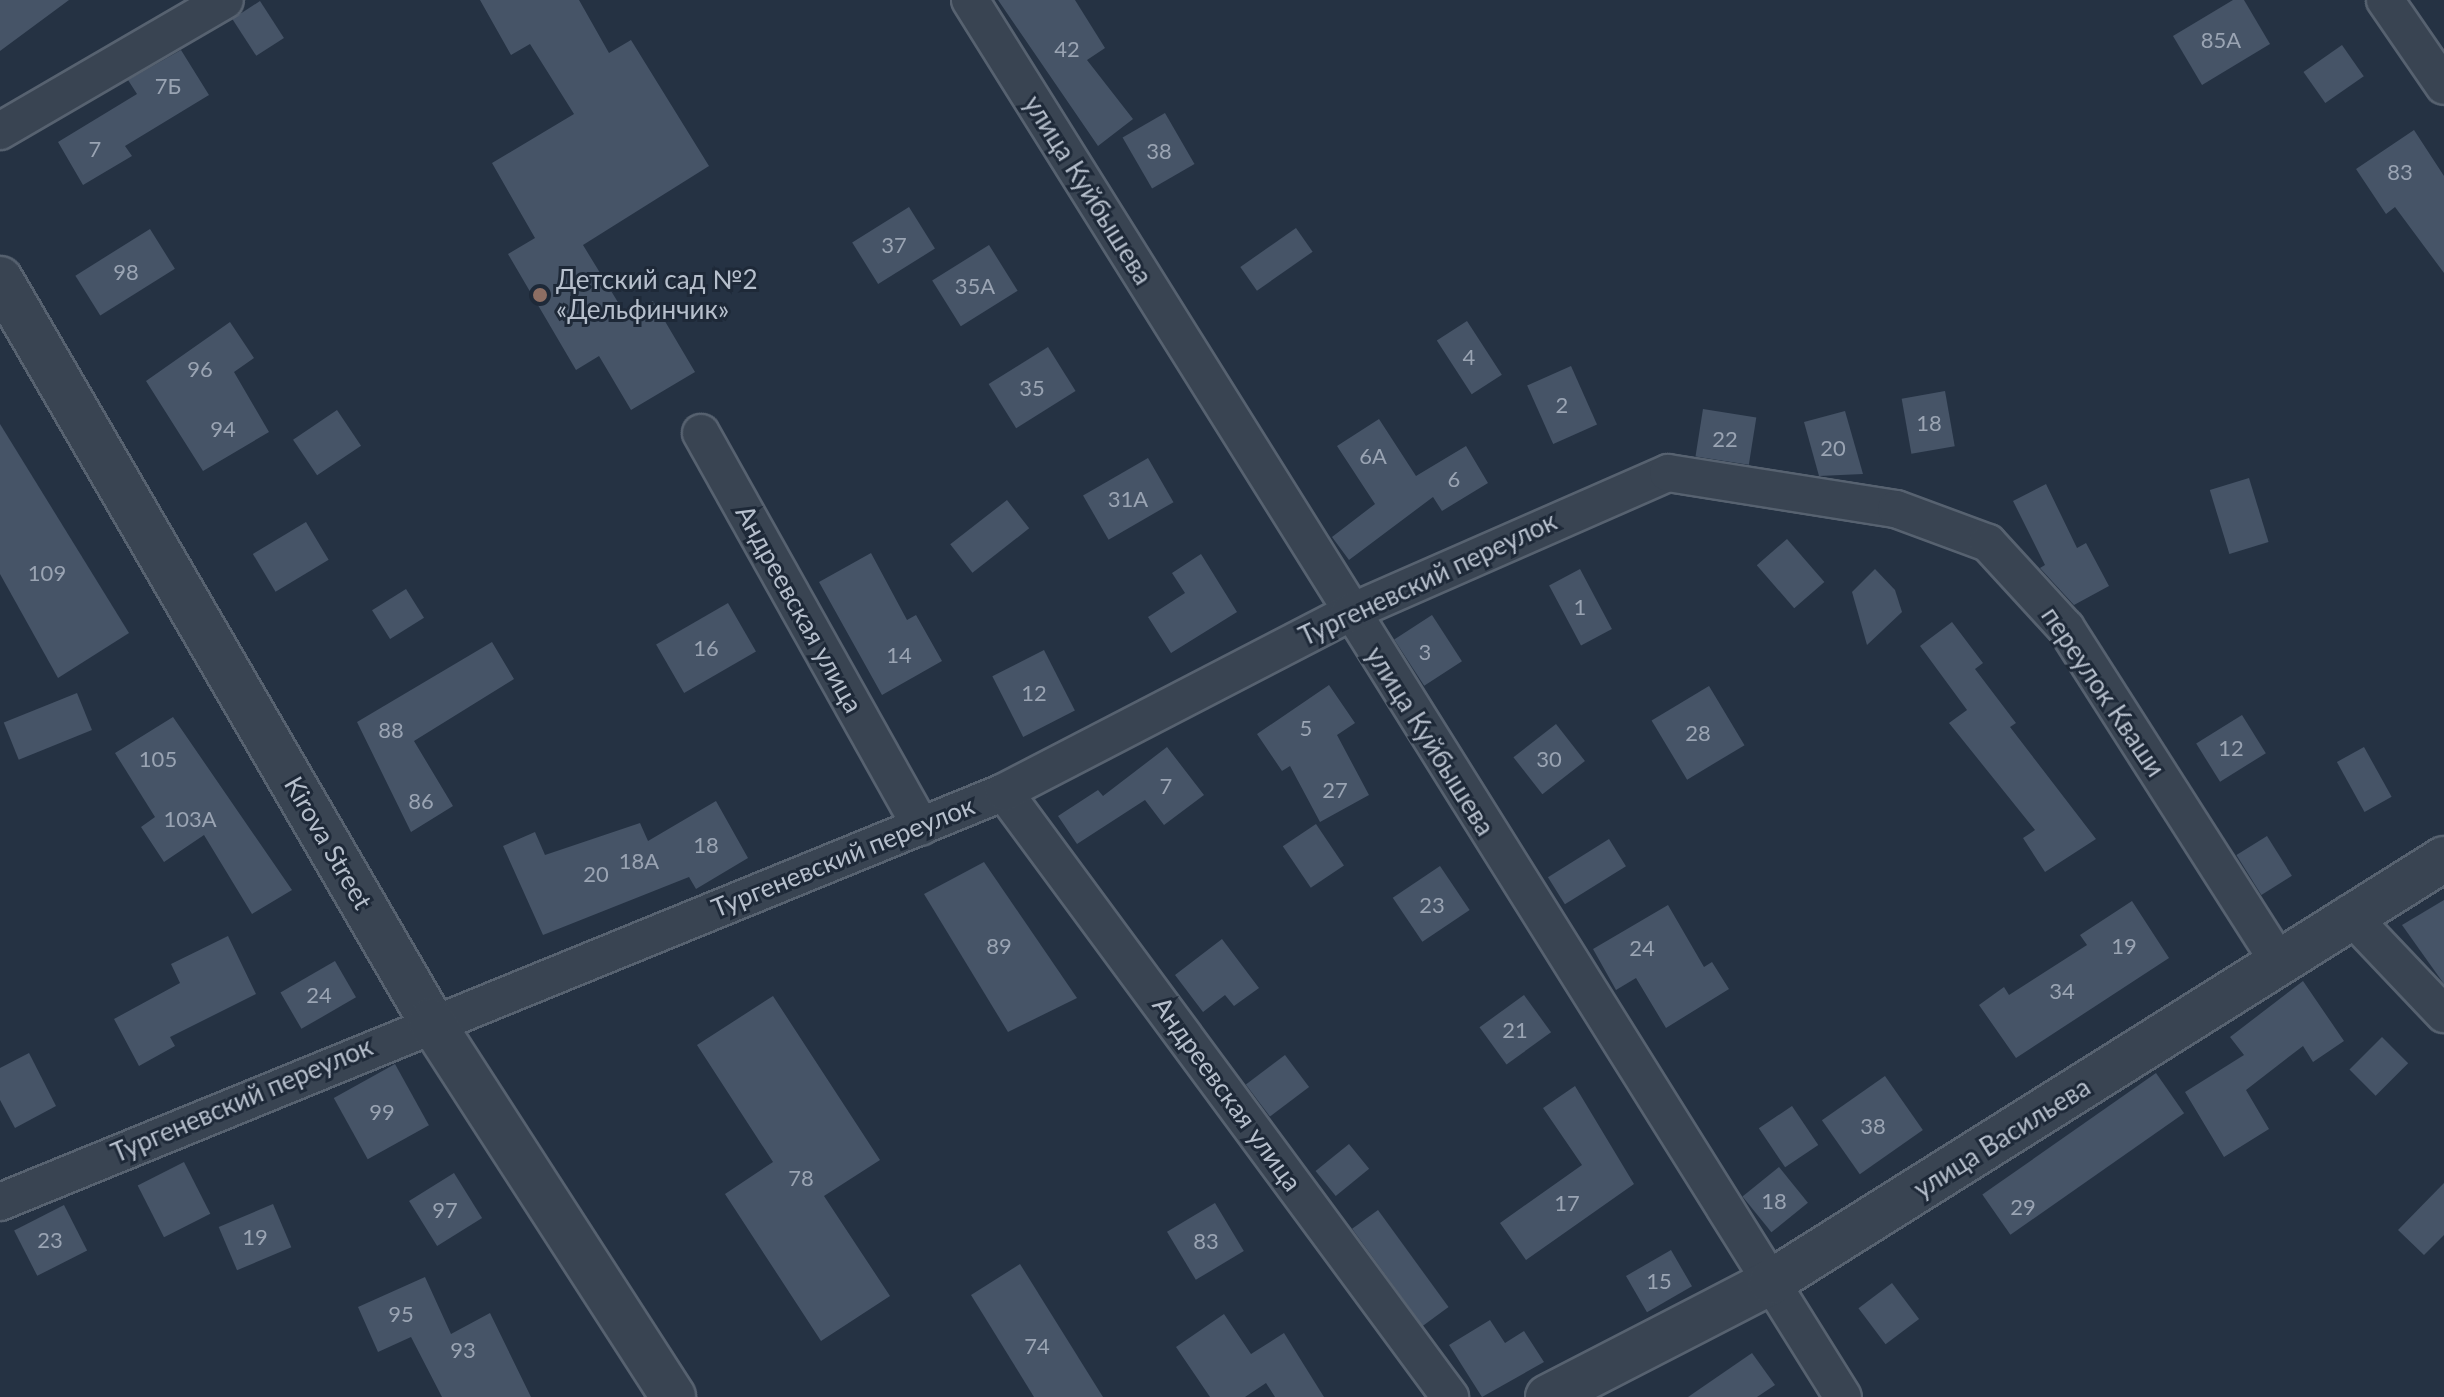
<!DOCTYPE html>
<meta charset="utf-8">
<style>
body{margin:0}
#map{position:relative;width:2444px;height:1397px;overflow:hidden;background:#253243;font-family:Lato,sans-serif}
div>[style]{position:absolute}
.building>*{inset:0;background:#465467;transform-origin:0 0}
.roads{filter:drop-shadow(2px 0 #576270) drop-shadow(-2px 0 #576270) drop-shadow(0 2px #576270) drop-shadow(0 -2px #576270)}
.minor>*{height:36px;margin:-18px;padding:0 18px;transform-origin:18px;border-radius:18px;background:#394452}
.tertiary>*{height:44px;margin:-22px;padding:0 22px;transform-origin:22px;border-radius:22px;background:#394452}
.dots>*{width:22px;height:22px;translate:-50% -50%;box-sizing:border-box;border:4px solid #1e2938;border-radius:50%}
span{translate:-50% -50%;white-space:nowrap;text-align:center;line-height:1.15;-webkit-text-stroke:6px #1e2938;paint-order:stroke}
.number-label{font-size:22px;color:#9aa4b3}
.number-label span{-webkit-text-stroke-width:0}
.street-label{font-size:26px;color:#b6bfcc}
.poi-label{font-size:26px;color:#b6bfcc}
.left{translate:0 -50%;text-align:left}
</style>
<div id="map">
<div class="building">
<i style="clip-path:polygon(0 0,69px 0,0 51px)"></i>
<i style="clip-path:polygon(480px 0,579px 0,609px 53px,631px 40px,709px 166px,583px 245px,627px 317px,653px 301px,695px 372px,631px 410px,599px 356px,576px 370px,508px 254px,535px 238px,492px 163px,574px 114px,530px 44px,511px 55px)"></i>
<i style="clip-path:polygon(998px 0,1075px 0,1105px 48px,1087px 60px,1133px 119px,1098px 146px)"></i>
<i style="clip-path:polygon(2233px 0,2244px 0,2270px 44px,2202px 85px,2173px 36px)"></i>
<i style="left:260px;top:1px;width:44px;height:33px;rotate:57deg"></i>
<i style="left:2342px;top:45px;width:38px;height:47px;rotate:55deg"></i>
<i style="clip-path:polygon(181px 50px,209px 95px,125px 146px,132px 156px,83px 185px,58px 142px,137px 94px,128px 80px)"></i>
<i style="left:1165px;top:113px;width:59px;height:49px;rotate:60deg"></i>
<i style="clip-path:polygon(2414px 130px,2444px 176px,2444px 273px,2395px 207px,2386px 214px,2356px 169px)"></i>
<i style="left:909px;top:207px;width:49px;height:67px;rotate:58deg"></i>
<i style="left:1296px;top:228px;width:29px;height:68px;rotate:55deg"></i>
<i style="left:150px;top:229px;width:47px;height:88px;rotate:58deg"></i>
<i style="left:989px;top:245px;width:54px;height:67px;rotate:58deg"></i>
<i style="left:1467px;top:321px;width:64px;height:36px;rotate:57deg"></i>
<i style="clip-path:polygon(230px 322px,254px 358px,234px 372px,269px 432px,203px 471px,146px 381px)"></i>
<i style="left:1048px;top:347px;width:52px;height:70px;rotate:58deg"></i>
<i style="left:1571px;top:366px;width:64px;height:48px;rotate:66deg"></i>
<i style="left:1945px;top:391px;width:56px;height:44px;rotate:80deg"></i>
<i style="left:1703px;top:409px;width:54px;height:48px;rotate:9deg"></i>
<i style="left:337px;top:410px;width:43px;height:53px;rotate:56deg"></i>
<i style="clip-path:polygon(1845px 411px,1863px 474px,1819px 476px,1804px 422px)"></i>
<i style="clip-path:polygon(1379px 419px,1416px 476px,1466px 446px,1488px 483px,1442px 511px,1433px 497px,1349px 560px,1332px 537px,1375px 504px,1337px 446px)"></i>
<i style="clip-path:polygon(0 424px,129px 633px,58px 678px,0 574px)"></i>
<i style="left:1148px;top:458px;width:51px;height:75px;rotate:60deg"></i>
<i style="left:2249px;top:478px;width:67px;height:41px;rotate:73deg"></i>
<i style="clip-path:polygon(2046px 484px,2077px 548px,2086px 543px,2109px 586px,2074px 605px,2040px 568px,2045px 565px,2013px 501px)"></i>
<i style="left:1007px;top:500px;width:36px;height:72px;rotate:52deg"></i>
<i style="left:306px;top:522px;width:44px;height:62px;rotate:59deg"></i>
<i style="left:1787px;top:539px;width:57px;height:40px;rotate:49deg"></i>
<i style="clip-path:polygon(871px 553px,907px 620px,916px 615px,942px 661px,882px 695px,819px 582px)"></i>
<i style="clip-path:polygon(1201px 554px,1237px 612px,1171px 653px,1148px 617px,1185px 593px,1172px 573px)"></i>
<i style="left:1580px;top:569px;width:68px;height:35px;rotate:62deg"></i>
<i style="clip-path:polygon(1875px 569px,1895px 590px,1902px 612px,1867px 645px,1852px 592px)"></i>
<i style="left:406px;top:589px;width:34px;height:40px;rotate:58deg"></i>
<i style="left:728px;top:603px;width:56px;height:83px;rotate:60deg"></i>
<i style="left:1432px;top:615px;width:55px;height:45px;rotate:57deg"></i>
<i style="clip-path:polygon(1952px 622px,1983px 663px,1975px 669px,2016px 723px,2010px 727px,2096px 839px,2045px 872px,2023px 838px,2035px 830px,1949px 723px,1967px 710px,1920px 646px)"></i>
<i style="clip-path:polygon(492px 642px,514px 679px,414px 741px,453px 806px,411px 832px,357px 722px)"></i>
<i style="left:1044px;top:650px;width:68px;height:58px;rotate:63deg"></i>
<i style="clip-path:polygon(1329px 685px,1355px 723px,1337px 735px,1369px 795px,1320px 822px,1290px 766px,1282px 771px,1257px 734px)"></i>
<i style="left:1709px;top:686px;width:69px;height:67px;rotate:59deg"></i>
<i style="left:77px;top:693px;width:40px;height:79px;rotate:68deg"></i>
<i style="left:2242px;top:715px;width:45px;height:54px;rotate:58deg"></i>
<i style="clip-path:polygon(173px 717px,292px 890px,252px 914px,204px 835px,164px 862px,141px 827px,155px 817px,115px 753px)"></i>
<i style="left:1556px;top:724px;width:47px;height:54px;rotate:52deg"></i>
<i style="clip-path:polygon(1167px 747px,1204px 795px,1164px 825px,1145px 800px,1077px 844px,1058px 816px,1098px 790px,1103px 796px)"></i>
<i style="left:2364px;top:747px;width:57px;height:31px;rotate:61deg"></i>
<i style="clip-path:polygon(716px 801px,748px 858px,696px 889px,689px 877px,543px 935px,503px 846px,535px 832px,545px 855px,640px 823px,648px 841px)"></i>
<i style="left:1316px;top:824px;width:50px;height:40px;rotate:56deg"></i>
<i style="left:2267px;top:836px;width:47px;height:36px;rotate:58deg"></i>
<i style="left:1609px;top:839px;width:32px;height:72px;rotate:58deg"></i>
<i style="clip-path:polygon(984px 862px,1077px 998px,1008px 1032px,924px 894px)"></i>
<i style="left:1440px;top:866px;width:53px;height:57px;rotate:56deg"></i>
<i style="clip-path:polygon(2444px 900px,2444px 984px,2402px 925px)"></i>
<i style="clip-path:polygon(2132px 901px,2169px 958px,2016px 1058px,1979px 1005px,2004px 987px,2009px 995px,2087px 945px,2080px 935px)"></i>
<i style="clip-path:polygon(1668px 905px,1704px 967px,1712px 962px,1729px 989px,1666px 1028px,1636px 978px,1616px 990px,1593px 949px)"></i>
<i style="clip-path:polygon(228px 936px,256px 994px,170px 1037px,175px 1046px,139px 1066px,114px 1019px,180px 983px,171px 964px)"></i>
<i style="clip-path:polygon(1222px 939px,1259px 988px,1234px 1006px,1225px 995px,1203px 1012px,1175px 975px)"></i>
<i style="left:335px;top:961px;width:42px;height:63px;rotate:60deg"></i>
<i style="clip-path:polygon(2303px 981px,2344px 1041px,2313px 1062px,2303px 1046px,2246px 1090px,2269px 1129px,2224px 1157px,2185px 1092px,2244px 1055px,2230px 1037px)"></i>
<i style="left:1524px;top:995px;width:46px;height:55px;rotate:54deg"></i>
<i style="clip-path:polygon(773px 996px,880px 1160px,824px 1196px,890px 1296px,821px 1341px,725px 1194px,773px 1162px,697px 1045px)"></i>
<i style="left:2382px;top:1037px;width:37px;height:46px;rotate:45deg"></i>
<i style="clip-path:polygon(29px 1053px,56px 1106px,15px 1128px,0 1100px,0 1068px)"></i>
<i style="left:1285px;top:1055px;width:40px;height:49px;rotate:53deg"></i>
<i style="left:395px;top:1064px;width:70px;height:70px;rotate:61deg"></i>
<i style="left:2156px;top:1073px;width:49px;height:212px;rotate:55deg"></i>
<i style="left:1885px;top:1076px;width:66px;height:77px;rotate:55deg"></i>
<i style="clip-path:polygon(1575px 1086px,1634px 1184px,1526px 1260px,1500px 1223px,1582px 1165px,1543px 1108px)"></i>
<i style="left:1792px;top:1106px;width:47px;height:40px;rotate:56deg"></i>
<i style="left:1349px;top:1144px;width:32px;height:43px;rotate:51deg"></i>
<i style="left:184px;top:1162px;width:58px;height:52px;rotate:63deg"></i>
<i style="left:1779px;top:1167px;width:46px;height:47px;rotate:51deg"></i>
<i style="left:454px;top:1173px;width:53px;height:53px;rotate:58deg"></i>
<i style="clip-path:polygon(2444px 1183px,2444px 1235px,2424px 1255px,2398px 1230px)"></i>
<i style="left:1215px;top:1203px;width:56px;height:56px;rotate:59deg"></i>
<i style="left:273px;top:1204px;width:47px;height:59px;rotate:67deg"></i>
<i style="left:64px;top:1205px;width:51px;height:56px;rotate:63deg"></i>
<i style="left:1378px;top:1210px;width:120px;height:32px;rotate:54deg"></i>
<i style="left:1671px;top:1250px;width:42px;height:52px;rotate:60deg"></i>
<i style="clip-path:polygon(1020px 1264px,1103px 1397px,1034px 1397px,971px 1295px)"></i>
<i style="clip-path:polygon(425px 1277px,451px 1334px,490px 1313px,531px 1397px,442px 1397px,411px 1337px,378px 1352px,358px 1307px)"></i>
<i style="left:1892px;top:1283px;width:45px;height:42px;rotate:53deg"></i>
<i style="clip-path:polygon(1224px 1314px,1251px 1354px,1284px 1333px,1324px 1397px,1275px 1397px,1266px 1383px,1245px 1397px,1210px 1397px,1176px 1347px)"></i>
<i style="clip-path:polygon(1490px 1320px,1505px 1343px,1524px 1331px,1544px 1362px,1482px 1397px,1449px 1345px)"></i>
<i style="clip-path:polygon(1752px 1353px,1775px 1385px,1757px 1397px,1688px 1397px)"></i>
</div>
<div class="roads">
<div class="minor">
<i style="left:970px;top:0;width:1647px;rotate:58deg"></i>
<i style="left:2385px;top:0;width:104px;rotate:55.5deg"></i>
<i style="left:0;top:131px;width:260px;rotate:-30.2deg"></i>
<i style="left:701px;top:433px;width:451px;rotate:60.8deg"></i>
<i style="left:1004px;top:792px;width:752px;rotate:53.6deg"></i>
<i style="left:2349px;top:914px;width:138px;rotate:46.5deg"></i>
<i style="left:0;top:1202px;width:1084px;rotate:-22.21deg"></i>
<i style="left:1004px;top:792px;width:389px;rotate:-27.4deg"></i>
<i style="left:1349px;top:613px;width:348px;rotate:-23.7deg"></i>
<i style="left:1668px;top:473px;width:231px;rotate:9deg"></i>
<i style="left:1896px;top:509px;width:98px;rotate:20.3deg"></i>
<i style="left:1988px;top:543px;width:115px;rotate:47.5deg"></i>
<i style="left:2066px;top:628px;width:400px;rotate:57.5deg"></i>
</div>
<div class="tertiary">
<i style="left:0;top:279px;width:858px;rotate:59.85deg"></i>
<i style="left:431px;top:1021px;width:447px;rotate:57.2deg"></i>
<i style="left:1548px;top:1397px;width:251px;rotate:-27.3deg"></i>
<i style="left:1771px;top:1282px;width:795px;rotate:-32.15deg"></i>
</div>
</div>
<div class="dots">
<i style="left:540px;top:295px;background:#8d6e63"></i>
</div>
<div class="number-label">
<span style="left:2221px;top:40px">85А</span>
<span style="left:1067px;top:49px">42</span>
<span style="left:168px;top:86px">7Б</span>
<span style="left:95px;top:149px">7</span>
<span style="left:1159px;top:151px">38</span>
<span style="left:2400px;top:172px">83</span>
<span style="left:894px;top:245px">37</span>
<span style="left:126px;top:272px">98</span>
<span style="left:975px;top:286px">35А</span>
<span style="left:1469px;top:357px">4</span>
<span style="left:200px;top:369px">96</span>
<span style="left:1032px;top:388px">35</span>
<span style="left:1562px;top:405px">2</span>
<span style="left:1929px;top:423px">18</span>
<span style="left:223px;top:429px">94</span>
<span style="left:1725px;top:439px">22</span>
<span style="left:1833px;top:448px">20</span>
<span style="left:1373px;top:456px">6А</span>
<span style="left:1454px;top:479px">6</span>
<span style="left:1128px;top:499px">31А</span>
<span style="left:47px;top:573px">109</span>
<span style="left:1580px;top:607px">1</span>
<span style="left:706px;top:648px">16</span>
<span style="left:1425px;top:652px">3</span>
<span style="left:899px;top:655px">14</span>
<span style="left:1034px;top:693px">12</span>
<span style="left:1306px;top:728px">5</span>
<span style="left:391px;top:730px">88</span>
<span style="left:1698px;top:733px">28</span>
<span style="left:2231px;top:748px">12</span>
<span style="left:158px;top:759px">105</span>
<span style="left:1549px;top:759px">30</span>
<span style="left:1166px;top:786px">7</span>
<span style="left:1335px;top:790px">27</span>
<span style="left:421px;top:801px">86</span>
<span style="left:190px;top:819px">103А</span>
<span style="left:706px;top:845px">18</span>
<span style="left:639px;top:861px">18А</span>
<span style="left:596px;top:874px">20</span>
<span style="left:1432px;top:905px">23</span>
<span style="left:999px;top:946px">89</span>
<span style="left:2124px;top:946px">19</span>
<span style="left:1642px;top:948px">24</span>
<span style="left:2062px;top:991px">34</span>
<span style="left:319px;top:995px">24</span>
<span style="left:1515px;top:1030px">21</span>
<span style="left:382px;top:1112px">99</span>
<span style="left:1873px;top:1126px">38</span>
<span style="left:801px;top:1178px">78</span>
<span style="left:1774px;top:1201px">18</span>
<span style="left:1567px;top:1203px">17</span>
<span style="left:2023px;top:1207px">29</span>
<span style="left:445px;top:1210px">97</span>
<span style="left:255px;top:1237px">19</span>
<span style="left:50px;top:1240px">23</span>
<span style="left:1206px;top:1241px">83</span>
<span style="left:1659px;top:1281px">15</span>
<span style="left:401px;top:1314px">95</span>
<span style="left:1037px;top:1346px">74</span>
<span style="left:463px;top:1350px">93</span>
</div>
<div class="street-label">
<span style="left:1088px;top:190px;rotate:58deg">улица Куйбышева</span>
<span style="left:1428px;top:579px;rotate:-25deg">Тургеневский переулок</span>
<span style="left:799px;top:609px;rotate:61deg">Андреевская улица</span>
<span style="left:2103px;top:692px;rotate:56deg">переулок Кваши</span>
<span style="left:1430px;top:741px;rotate:58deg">улица Куйбышева</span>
<span style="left:328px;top:843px;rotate:60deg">Kirova Street</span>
<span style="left:843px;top:857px;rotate:-22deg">Тургеневский переулок</span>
<span style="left:1227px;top:1094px;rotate:54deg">Андреевская улица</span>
<span style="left:242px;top:1100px;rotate:-23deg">Тургеневский переулок</span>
<span style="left:2002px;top:1138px;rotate:-32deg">улица Васильева</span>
</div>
<div class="poi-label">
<span class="left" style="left:556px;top:295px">Детский сад №2<br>«Дельфинчик»</span>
</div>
</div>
